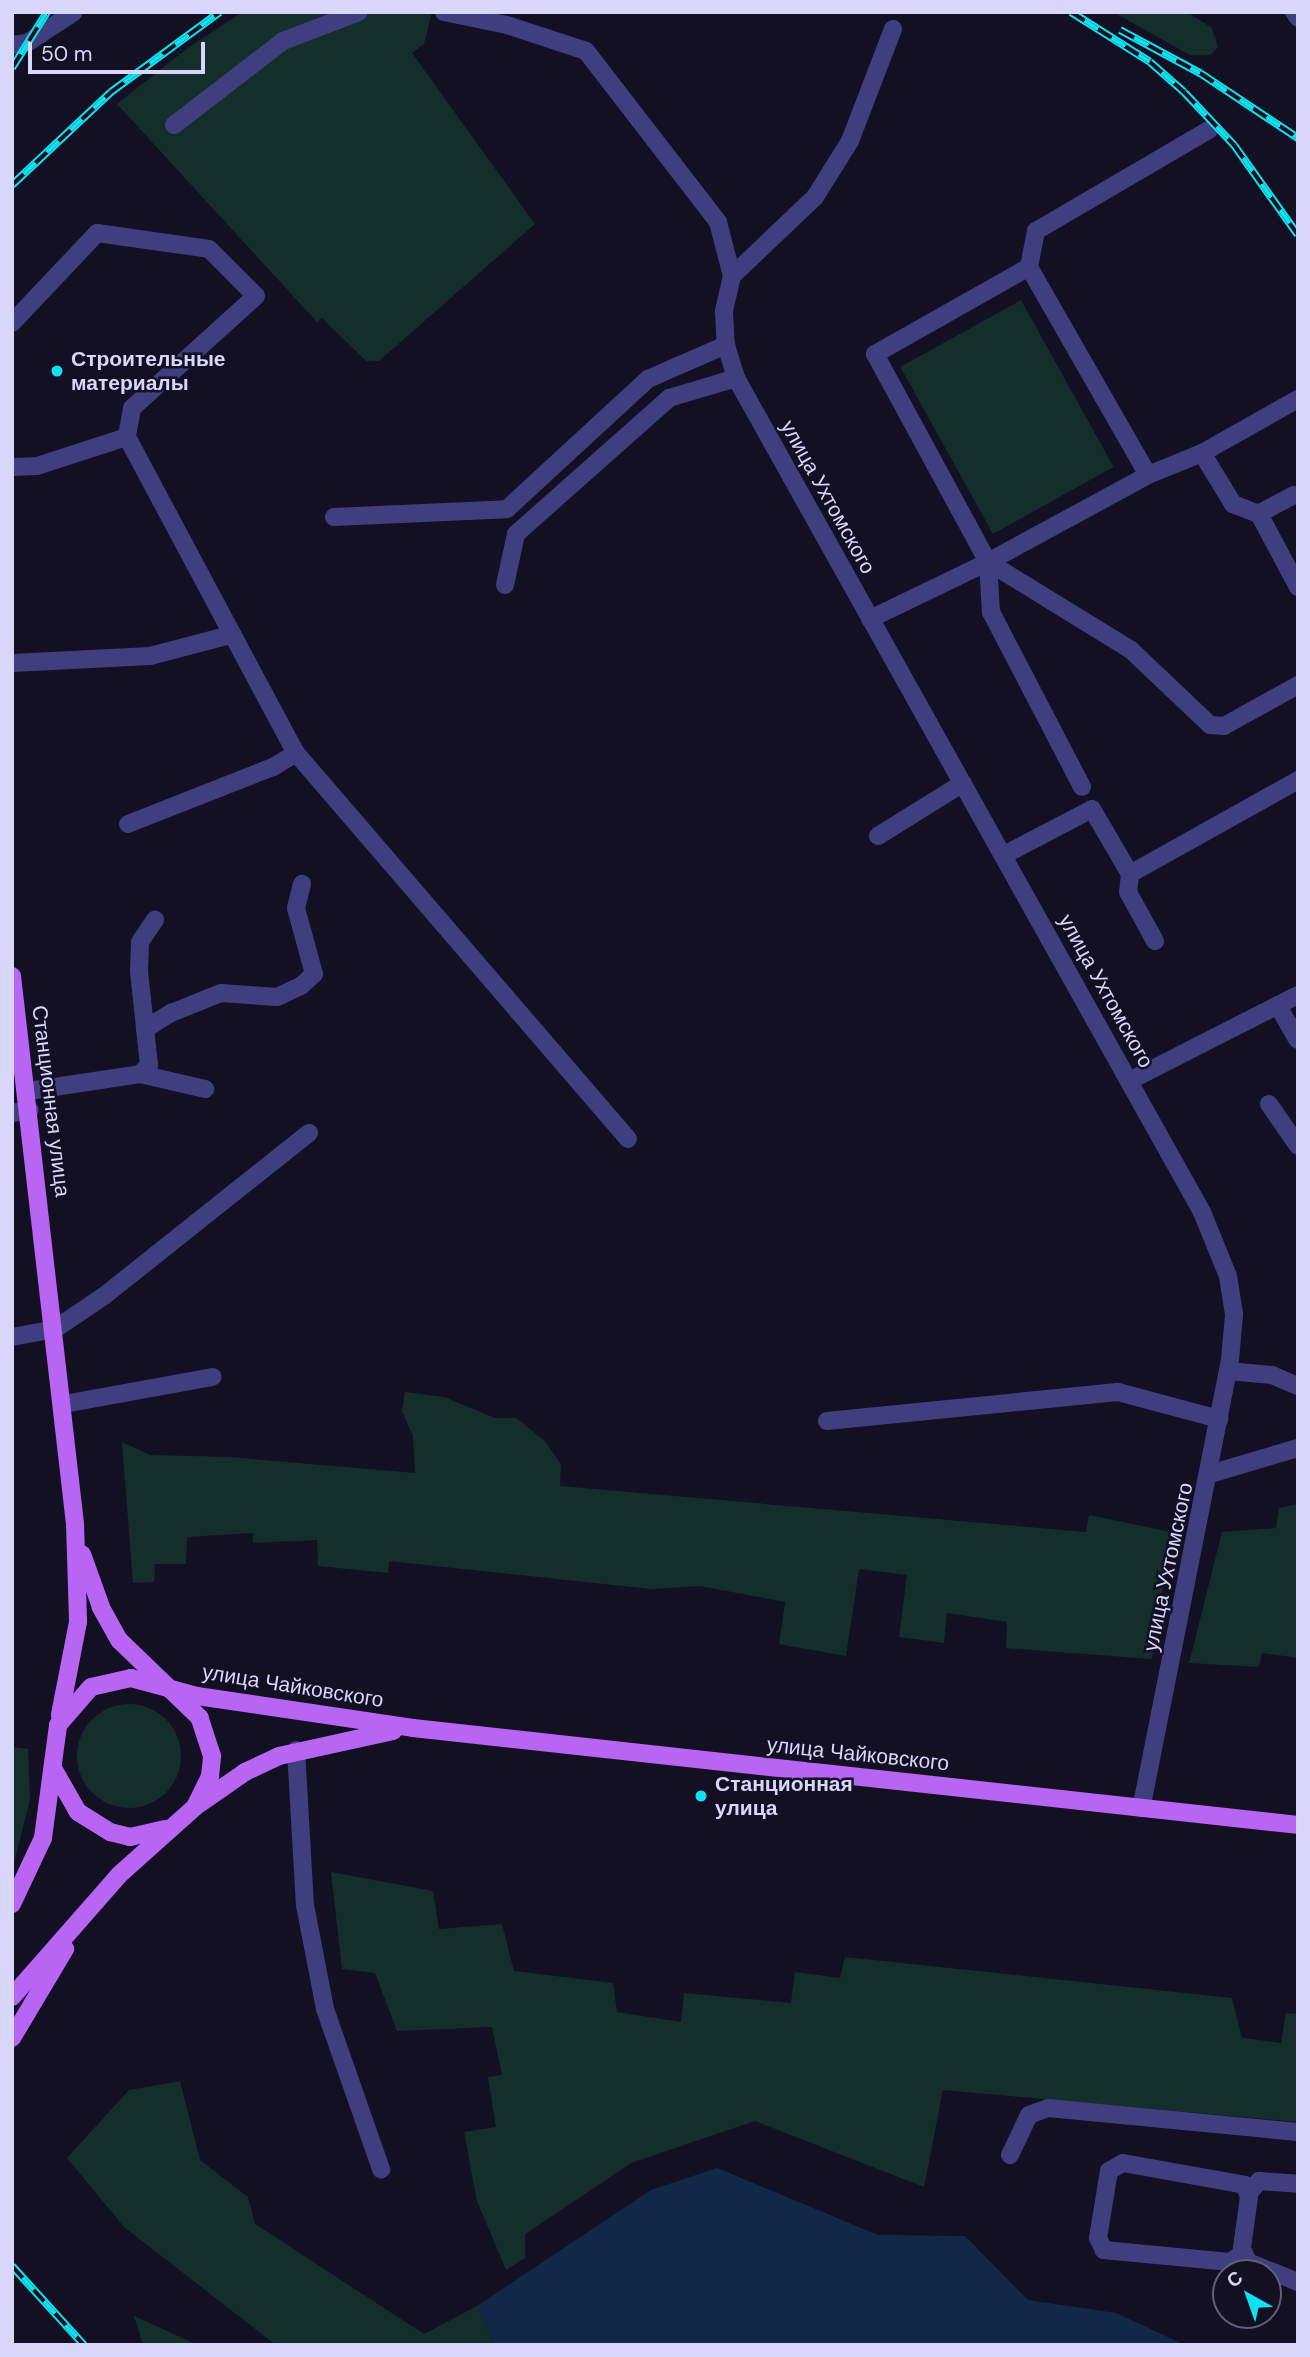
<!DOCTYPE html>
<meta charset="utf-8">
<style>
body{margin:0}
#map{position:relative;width:1310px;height:2357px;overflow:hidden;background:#131024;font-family:"DM Sans",sans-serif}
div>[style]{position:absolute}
.green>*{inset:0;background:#142e2c;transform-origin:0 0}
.round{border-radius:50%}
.water>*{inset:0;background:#122847}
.minor>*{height:18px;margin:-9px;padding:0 9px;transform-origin:9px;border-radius:9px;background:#3f3f80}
.major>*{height:18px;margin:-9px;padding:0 9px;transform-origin:9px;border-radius:9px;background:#b965f4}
.rail>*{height:8px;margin-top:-4px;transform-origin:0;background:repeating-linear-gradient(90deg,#131024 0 16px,#11e0ed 0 32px);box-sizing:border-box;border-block:2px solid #11e0ed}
.dots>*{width:19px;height:19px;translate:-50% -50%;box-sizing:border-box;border:4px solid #131024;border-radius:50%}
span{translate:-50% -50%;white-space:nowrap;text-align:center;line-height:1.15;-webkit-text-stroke:5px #131024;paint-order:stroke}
.poi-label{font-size:21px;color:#d9d6fc;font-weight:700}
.left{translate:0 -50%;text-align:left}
.street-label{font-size:21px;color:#d9d6fc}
.frame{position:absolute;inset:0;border:14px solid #d9d6fc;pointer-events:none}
.north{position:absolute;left:1212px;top:2259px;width:70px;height:70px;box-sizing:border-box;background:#131024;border:2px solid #625f7a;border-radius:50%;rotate:320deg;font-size:19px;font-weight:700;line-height:28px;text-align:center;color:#d9d6fc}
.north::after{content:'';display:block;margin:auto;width:24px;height:32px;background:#11e0ed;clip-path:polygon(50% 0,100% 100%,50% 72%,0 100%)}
.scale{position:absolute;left:28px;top:42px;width:177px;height:32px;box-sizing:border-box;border:4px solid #d9d6fc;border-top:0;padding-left:9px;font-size:21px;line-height:24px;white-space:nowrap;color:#d9d6fc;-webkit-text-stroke:5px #131024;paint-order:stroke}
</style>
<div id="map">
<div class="green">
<i style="clip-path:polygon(243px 12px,432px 12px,424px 44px,412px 53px,535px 224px,379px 361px,366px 361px,322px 318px,317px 322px,117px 104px,189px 47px)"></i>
<i style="clip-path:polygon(1113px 12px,1187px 12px,1212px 28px,1218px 47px,1210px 55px,1190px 55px)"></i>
<i style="left:1021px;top:300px;width:191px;height:138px;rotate:61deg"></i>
<i style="clip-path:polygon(405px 1392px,444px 1397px,495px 1418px,516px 1418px,544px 1440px,561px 1464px,560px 1486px,1086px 1532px,1089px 1515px,1171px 1532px,1152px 1659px,1006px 1648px,1007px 1622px,947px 1613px,944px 1643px,899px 1637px,907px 1575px,859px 1569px,846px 1656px,779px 1644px,785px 1602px,700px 1586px,651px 1589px,389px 1561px,388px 1573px,318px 1566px,317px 1540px,253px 1543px,253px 1533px,187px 1537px,186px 1564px,155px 1564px,154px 1582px,133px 1583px,122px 1442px,150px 1455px,229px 1457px,415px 1473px,413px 1436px,402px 1411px)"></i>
<i style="clip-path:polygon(1298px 1504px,1298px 1658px,1262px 1653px,1259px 1667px,1189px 1663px,1222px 1532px,1276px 1528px,1279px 1508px)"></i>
<i class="round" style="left:77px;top:1704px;width:104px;height:104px"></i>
<i style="clip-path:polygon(12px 1747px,28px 1749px,30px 1800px,12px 1870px)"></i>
<i style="clip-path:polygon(331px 1872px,433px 1891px,439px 1929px,502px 1924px,514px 1971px,613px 1983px,617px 2012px,681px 2022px,684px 1993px,791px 2003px,795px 1972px,840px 1978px,845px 1957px,1232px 1998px,1242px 2038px,1281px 2043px,1286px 2013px,1298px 2014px,1298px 2122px,943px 2090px,924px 2187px,755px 2121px,631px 2163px,525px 2234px,525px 2258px,506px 2270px,477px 2201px,464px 2132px,496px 2127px,488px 2077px,502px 2075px,492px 2027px,397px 2031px,375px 1973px,342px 1969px)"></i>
<i style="clip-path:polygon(180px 2081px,200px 2160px,248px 2197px,255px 2224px,424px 2334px,477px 2306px,494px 2345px,276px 2345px,124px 2227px,67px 2158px,129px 2090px)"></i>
<i style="clip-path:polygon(134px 2316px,198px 2345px,143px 2345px)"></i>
</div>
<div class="water">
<i style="clip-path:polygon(717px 2168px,878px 2235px,965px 2236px,1028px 2300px,1116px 2313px,1185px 2345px,494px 2345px,477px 2306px,651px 2190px)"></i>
</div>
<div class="minor">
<i style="left:444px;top:12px;width:64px;rotate:11.7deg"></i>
<i style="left:507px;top:25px;width:83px;rotate:18.2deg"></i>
<i style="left:586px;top:51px;width:216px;rotate:52.3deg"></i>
<i style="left:718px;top:222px;width:56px;rotate:75.5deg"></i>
<i style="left:1294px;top:12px;width:7px;rotate:56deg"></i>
<i style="left:893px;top:29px;width:120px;rotate:111deg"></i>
<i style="left:850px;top:141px;width:66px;rotate:122deg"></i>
<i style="left:815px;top:197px;width:115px;rotate:136.4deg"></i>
<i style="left:732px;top:276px;width:37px;rotate:103deg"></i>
<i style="left:724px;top:312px;width:33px;rotate:87deg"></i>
<i style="left:726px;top:345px;width:34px;rotate:73deg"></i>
<i style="left:736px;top:378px;width:955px;rotate:60.81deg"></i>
<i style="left:1202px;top:1212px;width:69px;rotate:67.9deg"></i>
<i style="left:1228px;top:1276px;width:39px;rotate:81deg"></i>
<i style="left:1234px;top:1315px;width:45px;rotate:95.1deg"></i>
<i style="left:1230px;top:1360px;width:457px;rotate:101.2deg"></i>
<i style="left:12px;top:45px;width:15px;rotate:-8deg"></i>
<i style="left:27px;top:43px;width:56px;rotate:-33.4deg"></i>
<i style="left:174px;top:125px;width:138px;rotate:-37.6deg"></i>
<i style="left:283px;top:41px;width:81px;rotate:-20.9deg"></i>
<i style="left:1029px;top:267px;width:177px;rotate:150.5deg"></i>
<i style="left:875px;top:354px;width:237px;rotate:61.5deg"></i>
<i style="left:988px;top:562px;width:168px;rotate:31.6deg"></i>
<i style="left:1131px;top:650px;width:109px;rotate:43.5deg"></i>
<i style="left:1210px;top:725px;width:14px;rotate:4deg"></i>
<i style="left:1224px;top:726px;width:85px;rotate:-29deg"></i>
<i style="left:12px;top:323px;width:124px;rotate:-46.6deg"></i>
<i style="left:97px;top:233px;width:113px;rotate:8.1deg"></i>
<i style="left:209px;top:249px;width:66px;rotate:45deg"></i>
<i style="left:256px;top:296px;width:167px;rotate:137.9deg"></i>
<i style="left:132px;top:408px;width:29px;rotate:100deg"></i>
<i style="left:1202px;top:453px;width:110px;rotate:-29.4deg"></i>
<i style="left:12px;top:467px;width:25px;rotate:-2deg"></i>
<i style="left:37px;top:466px;width:95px;rotate:-17.9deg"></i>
<i style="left:127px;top:437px;width:358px;rotate:61.9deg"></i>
<i style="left:296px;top:753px;width:509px;rotate:49.3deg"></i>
<i style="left:1148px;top:475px;width:58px;rotate:-22.2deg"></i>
<i style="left:1202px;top:453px;width:60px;rotate:58.7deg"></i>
<i style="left:1233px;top:504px;width:28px;rotate:21deg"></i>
<i style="left:1294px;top:495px;width:40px;rotate:152deg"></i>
<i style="left:1259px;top:514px;width:83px;rotate:61.9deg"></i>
<i style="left:334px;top:517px;width:173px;rotate:-2.6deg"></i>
<i style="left:507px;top:509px;width:192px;rotate:-42.7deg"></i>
<i style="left:648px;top:379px;width:85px;rotate:-23.6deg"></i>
<i style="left:988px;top:562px;width:50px;rotate:86.6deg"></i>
<i style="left:991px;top:612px;width:197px;rotate:62.5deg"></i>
<i style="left:505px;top:585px;width:52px;rotate:-77.8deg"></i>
<i style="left:516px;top:534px;width:205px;rotate:-41.6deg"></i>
<i style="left:669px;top:398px;width:70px;rotate:-16.6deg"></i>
<i style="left:870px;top:619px;width:131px;rotate:-25.8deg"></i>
<i style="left:988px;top:562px;width:182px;rotate:-28.5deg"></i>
<i style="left:1148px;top:475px;width:240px;rotate:-119.8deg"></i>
<i style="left:1029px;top:267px;width:37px;rotate:-79deg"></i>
<i style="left:1036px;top:231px;width:200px;rotate:-30.3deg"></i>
<i style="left:12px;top:663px;width:138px;rotate:-2.9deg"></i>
<i style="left:150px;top:656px;width:83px;rotate:-14.7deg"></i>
<i style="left:128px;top:824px;width:156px;rotate:-21.5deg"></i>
<i style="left:273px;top:767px;width:27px;rotate:-31deg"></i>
<i style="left:878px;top:836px;width:100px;rotate:-31.9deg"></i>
<i style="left:1004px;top:855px;width:99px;rotate:-27.6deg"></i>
<i style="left:1092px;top:809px;width:75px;rotate:59.7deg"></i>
<i style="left:1130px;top:874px;width:193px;rotate:-29.2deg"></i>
<i style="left:1130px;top:874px;width:18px;rotate:96deg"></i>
<i style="left:1128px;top:892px;width:56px;rotate:61.1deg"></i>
<i style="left:1278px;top:1006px;width:39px;rotate:60deg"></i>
<i style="left:145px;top:1029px;width:31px;rotate:-32deg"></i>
<i style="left:171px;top:1013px;width:54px;rotate:-21.8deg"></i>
<i style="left:221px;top:993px;width:56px;rotate:4.1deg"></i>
<i style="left:277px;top:997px;width:26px;rotate:-25deg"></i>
<i style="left:301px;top:986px;width:18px;rotate:-43deg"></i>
<i style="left:314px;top:974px;width:68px;rotate:-105.3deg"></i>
<i style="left:296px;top:908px;width:25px;rotate:-76deg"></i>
<i style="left:140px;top:1074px;width:67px;rotate:13deg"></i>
<i style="left:1129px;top:1081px;width:190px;rotate:-27deg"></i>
<i style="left:28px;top:1091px;width:113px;rotate:-8.6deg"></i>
<i style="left:140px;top:1074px;width:13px;rotate:-45deg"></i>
<i style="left:149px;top:1065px;width:95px;rotate:-96.1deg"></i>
<i style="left:139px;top:971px;width:29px;rotate:-88deg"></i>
<i style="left:140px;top:942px;width:27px;rotate:-56deg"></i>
<i style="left:1269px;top:1104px;width:51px;rotate:55.4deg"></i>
<i style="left:12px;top:1113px;width:18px;rotate:-9deg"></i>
<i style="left:12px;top:1337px;width:44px;rotate:-10.5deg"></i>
<i style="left:55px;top:1329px;width:59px;rotate:-34deg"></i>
<i style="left:104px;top:1296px;width:262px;rotate:-38.5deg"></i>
<i style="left:1228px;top:1371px;width:44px;rotate:5.2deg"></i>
<i style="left:1272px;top:1375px;width:28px;rotate:23deg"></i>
<i style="left:64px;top:1404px;width:151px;rotate:-10.3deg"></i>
<i style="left:827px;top:1421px;width:292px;rotate:-5.7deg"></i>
<i style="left:1118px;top:1392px;width:105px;rotate:15deg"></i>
<i style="left:1210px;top:1474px;width:92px;rotate:-16.5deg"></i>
<i style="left:296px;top:1750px;width:155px;rotate:86.7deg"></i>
<i style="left:305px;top:1905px;width:106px;rotate:79.1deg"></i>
<i style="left:325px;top:2009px;width:170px;rotate:70.7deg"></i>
<i style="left:1010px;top:2155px;width:44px;rotate:-64.6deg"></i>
<i style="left:1029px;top:2115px;width:20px;rotate:-20deg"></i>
<i style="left:1048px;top:2108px;width:251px;rotate:5.5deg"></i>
<i style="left:1123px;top:2163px;width:124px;rotate:10.2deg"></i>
<i style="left:1245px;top:2185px;width:13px;rotate:72deg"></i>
<i style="left:1249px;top:2197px;width:59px;rotate:97.9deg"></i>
<i style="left:1241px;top:2255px;width:13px;rotate:148deg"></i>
<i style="left:1230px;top:2262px;width:127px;rotate:-174.6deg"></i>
<i style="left:1104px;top:2250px;width:13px;rotate:-117deg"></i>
<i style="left:1098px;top:2238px;width:68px;rotate:-80.7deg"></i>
<i style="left:1109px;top:2171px;width:16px;rotate:-30deg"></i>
<i style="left:1249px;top:2193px;width:16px;rotate:-50deg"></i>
<i style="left:1259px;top:2181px;width:39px;rotate:4deg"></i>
<i style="left:1243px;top:2251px;width:12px;rotate:66deg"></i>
<i style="left:1248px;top:2262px;width:54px;rotate:21.8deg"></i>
</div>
<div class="major">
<i style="left:12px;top:976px;width:552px;rotate:83.44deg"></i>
<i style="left:75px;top:1524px;width:98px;rotate:88.2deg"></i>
<i style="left:78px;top:1622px;width:95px;rotate:101deg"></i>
<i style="left:54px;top:1770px;width:48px;rotate:60.3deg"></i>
<i style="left:78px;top:1812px;width:38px;rotate:32deg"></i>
<i style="left:110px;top:1832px;width:21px;rotate:14deg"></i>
<i style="left:130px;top:1837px;width:36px;rotate:-13deg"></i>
<i style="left:199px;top:1804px;width:56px;rotate:-34.8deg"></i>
<i style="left:245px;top:1772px;width:38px;rotate:-25deg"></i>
<i style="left:279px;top:1756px;width:117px;rotate:-12.4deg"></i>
<i style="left:12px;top:1904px;width:73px;rotate:-64.8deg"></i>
<i style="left:43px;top:1838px;width:114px;rotate:-82.4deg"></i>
<i style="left:58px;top:1725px;width:50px;rotate:-49deg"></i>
<i style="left:91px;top:1687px;width:41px;rotate:-12.7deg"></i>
<i style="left:131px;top:1678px;width:68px;rotate:15.3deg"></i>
<i style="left:197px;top:1696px;width:218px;rotate:8.4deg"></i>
<i style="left:413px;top:1728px;width:890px;rotate:6.25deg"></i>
<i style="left:12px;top:1997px;width:162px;rotate:-48.7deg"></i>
<i style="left:119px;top:1875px;width:102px;rotate:-41.8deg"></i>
<i style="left:195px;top:1807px;width:34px;rotate:-64deg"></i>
<i style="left:210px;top:1776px;width:20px;rotate:-84deg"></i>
<i style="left:212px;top:1756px;width:40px;rotate:-108deg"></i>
<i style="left:200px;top:1718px;width:112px;rotate:-136.1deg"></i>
<i style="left:119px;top:1640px;width:38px;rotate:-119deg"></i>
<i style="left:101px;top:1607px;width:56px;rotate:-109.7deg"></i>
<i style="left:12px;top:2038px;width:104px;rotate:-59.2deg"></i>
</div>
<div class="rail">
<i style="left:1071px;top:12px;width:93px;rotate:32.3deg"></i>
<i style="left:1150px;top:62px;width:45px;rotate:41.4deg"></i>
<i style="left:1184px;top:92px;width:73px;rotate:46.7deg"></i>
<i style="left:1234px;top:145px;width:110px;rotate:54.6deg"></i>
<i style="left:1120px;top:30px;width:91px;rotate:28.3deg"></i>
<i style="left:1200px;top:73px;width:118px;rotate:33.6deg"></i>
<i style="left:12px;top:68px;width:66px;rotate:-58deg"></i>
<i style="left:12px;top:185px;width:136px;rotate:-43.2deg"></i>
<i style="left:111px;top:92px;width:135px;rotate:-36.3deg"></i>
<i style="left:12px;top:2266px;width:107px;rotate:47.7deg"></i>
</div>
<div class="dots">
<i style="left:57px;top:371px;background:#11e0ed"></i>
<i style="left:701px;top:1796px;background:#11e0ed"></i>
</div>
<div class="poi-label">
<span class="left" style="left:71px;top:371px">Строительные<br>материалы</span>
<span class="left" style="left:715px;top:1796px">Станционная<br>улица</span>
</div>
<div class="street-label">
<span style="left:828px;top:497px;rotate:61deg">улица Ухтомского</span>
<span style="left:1106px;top:991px;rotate:61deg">улица Ухтомского</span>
<span style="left:51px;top:1101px;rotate:83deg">Станционная улица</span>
<span style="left:1168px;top:1567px;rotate:-78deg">улица Ухтомского</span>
<span style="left:293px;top:1686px;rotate:9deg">улица Чайковского</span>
<span style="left:858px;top:1754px;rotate:6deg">улица Чайковского</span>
</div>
<div class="frame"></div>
<div class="north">С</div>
<div class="scale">50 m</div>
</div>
